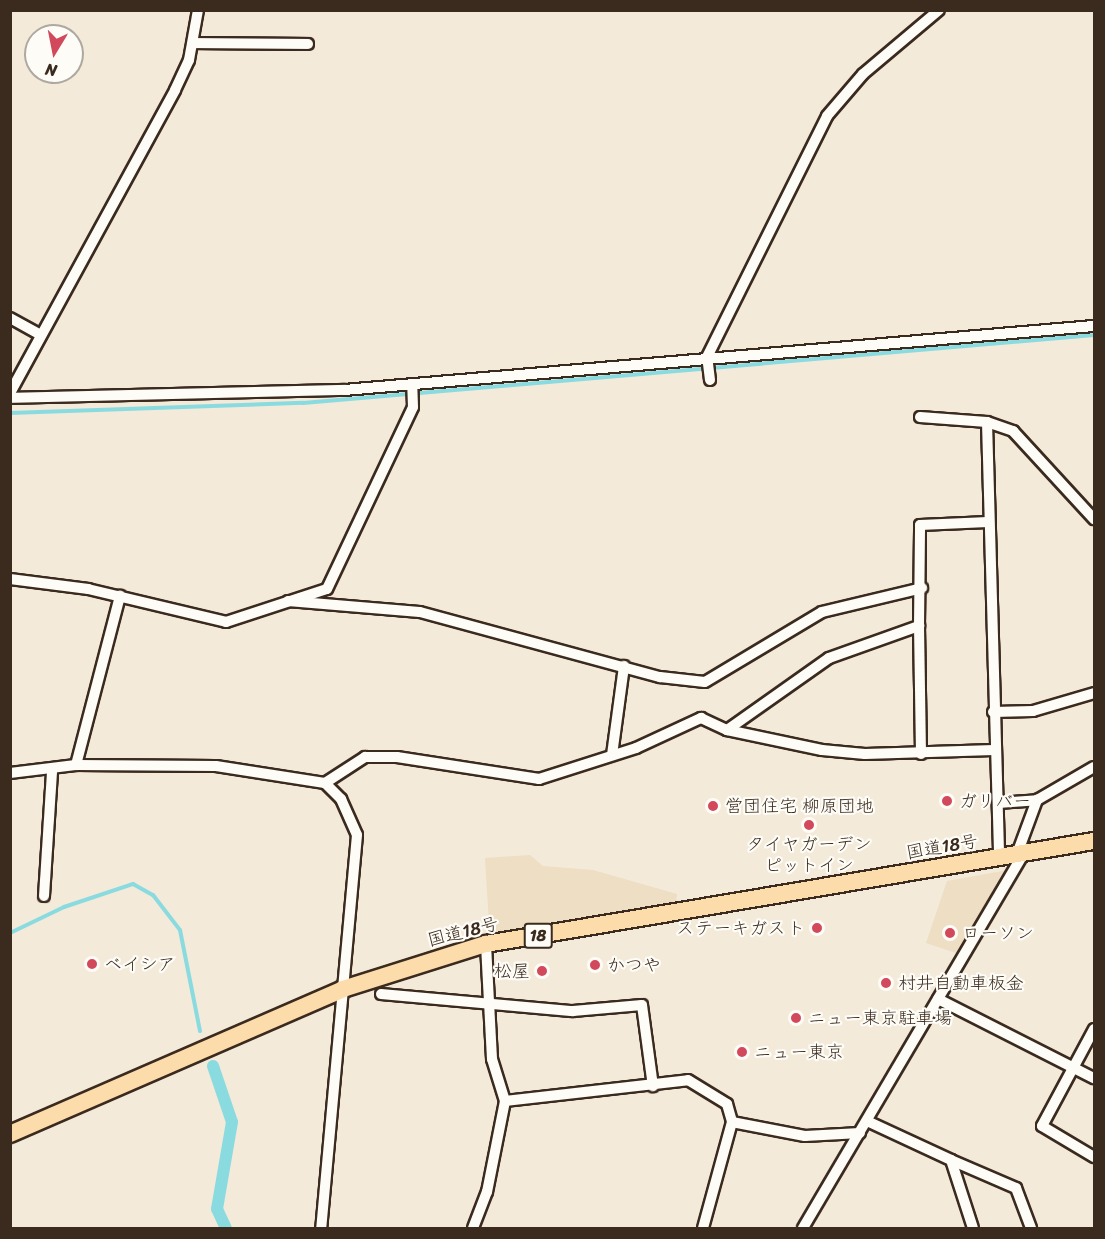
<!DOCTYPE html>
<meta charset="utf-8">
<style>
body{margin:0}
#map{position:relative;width:1105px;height:1239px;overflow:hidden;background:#f4ead9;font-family:Sriracha,"Klee One",sans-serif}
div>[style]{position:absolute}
.built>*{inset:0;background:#eddec4}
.stream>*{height:4px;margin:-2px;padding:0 2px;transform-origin:2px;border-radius:2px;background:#8adbe0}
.canal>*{height:12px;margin:-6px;padding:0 6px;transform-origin:6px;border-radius:6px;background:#8adbe0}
.roads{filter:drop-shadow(2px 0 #3b2a1e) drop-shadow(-2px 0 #3b2a1e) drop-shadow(0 2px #3b2a1e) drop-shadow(0 -2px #3b2a1e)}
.minor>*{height:10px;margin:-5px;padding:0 5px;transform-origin:5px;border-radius:5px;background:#fdfcf7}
.trunk>*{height:16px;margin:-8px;padding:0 8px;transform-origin:8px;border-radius:8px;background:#fddcac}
.dots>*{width:16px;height:16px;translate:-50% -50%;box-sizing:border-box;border:3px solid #fdfcf7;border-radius:50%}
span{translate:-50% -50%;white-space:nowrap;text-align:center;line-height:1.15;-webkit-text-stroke:4.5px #fdfcf7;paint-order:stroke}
.shield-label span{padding:2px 4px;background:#fdfcf7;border:2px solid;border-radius:4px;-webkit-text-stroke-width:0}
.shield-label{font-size:16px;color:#3b2a1e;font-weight:700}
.poi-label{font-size:18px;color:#3b2a1e}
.left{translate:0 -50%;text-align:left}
.right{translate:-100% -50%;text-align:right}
.street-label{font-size:18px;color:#3b2a1e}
.frame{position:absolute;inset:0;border:12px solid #3b2a1e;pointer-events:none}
.north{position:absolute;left:24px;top:24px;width:60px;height:60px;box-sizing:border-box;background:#fdfcf7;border:2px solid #afa8a0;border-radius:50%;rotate:190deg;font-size:16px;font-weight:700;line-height:24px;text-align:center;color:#3b2a1e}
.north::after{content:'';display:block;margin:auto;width:21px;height:27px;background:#d1495b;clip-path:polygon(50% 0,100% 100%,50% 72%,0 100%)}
</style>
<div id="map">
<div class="built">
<i style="clip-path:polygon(530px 855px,543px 866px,593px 870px,677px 894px,676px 902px,490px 940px,485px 858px)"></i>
<i style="clip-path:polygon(1008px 870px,959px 954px,926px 943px,947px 881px)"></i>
</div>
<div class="stream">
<i style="left:10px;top:413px;width:293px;rotate:-2deg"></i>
<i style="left:303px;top:403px;width:794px;rotate:-4.91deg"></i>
<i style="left:10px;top:933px;width:60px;rotate:-25.7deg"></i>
<i style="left:64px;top:907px;width:73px;rotate:-18.4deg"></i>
<i style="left:133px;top:884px;width:23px;rotate:29deg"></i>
<i style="left:153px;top:895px;width:44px;rotate:52.4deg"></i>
<i style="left:180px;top:930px;width:103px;rotate:78.8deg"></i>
</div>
<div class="canal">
<i style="left:213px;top:1066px;width:59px;rotate:71.3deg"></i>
<i style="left:232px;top:1122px;width:88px;rotate:99.8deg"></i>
<i style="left:217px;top:1209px;width:21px;rotate:65deg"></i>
</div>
<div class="roads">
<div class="minor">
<i style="left:193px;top:43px;width:115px;rotate:0.5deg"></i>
<i style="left:10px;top:318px;width:35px;rotate:29deg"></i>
<i style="left:710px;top:380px;width:23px;rotate:-97deg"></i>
<i style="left:707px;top:357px;width:269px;rotate:-63.5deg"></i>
<i style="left:827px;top:116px;width:55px;rotate:-49.4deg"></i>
<i style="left:863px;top:74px;width:99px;rotate:-40.1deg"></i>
<i style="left:10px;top:393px;width:345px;rotate:-61.4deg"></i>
<i style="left:175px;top:90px;width:33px;rotate:-65deg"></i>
<i style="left:189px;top:60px;width:51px;rotate:-79.8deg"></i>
<i style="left:10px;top:398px;width:334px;rotate:-1.4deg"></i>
<i style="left:344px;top:390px;width:753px;rotate:-4.88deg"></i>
<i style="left:920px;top:417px;width:67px;rotate:4.3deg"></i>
<i style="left:987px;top:422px;width:28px;rotate:19deg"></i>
<i style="left:1013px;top:431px;width:120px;rotate:47.4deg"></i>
<i style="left:987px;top:422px;width:435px;rotate:88.4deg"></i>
<i style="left:10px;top:579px;width:79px;rotate:7.3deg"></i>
<i style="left:88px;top:589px;width:142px;rotate:13.4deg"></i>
<i style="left:226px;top:622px;width:106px;rotate:-18.1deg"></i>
<i style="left:327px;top:589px;width:201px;rotate:-64.7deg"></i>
<i style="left:413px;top:407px;width:23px;rotate:-92deg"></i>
<i style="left:288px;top:601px;width:132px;rotate:4.8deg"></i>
<i style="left:420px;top:612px;width:249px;rotate:15.2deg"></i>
<i style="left:660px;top:677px;width:45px;rotate:6.3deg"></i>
<i style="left:705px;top:682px;width:136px;rotate:-30.9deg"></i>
<i style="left:822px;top:612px;width:103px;rotate:-13.5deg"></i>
<i style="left:919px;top:626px;width:128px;rotate:89.1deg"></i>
<i style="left:993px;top:712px;width:40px;rotate:-1.4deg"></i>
<i style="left:1033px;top:711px;width:64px;rotate:-16.4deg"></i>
<i style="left:727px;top:730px;width:125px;rotate:-35.2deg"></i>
<i style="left:829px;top:658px;width:96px;rotate:-19.6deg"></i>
<i style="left:919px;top:626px;width:101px;rotate:-89.4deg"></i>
<i style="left:920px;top:525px;width:68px;rotate:-2.5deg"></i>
<i style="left:612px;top:755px;width:90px;rotate:-82.3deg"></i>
<i style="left:76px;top:765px;width:175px;rotate:-75.4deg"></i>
<i style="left:10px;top:773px;width:66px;rotate:-6.9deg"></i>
<i style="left:76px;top:765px;width:140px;rotate:0.4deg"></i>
<i style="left:216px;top:766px;width:110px;rotate:8.9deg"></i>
<i style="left:325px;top:783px;width:23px;rotate:45deg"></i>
<i style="left:341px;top:799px;width:39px;rotate:66deg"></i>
<i style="left:357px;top:835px;width:395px;rotate:95.2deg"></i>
<i style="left:325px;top:783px;width:48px;rotate:-33deg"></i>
<i style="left:365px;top:757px;width:32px"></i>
<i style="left:397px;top:757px;width:144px;rotate:8.8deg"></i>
<i style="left:539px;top:779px;width:102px;rotate:-17.7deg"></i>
<i style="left:636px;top:748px;width:72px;rotate:-24.8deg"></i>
<i style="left:701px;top:718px;width:29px;rotate:25deg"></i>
<i style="left:727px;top:730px;width:97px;rotate:11.9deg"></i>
<i style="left:822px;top:750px;width:43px;rotate:5.3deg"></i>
<i style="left:865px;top:754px;width:129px;rotate:-1.8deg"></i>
<i style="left:998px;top:803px;width:39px;rotate:-4deg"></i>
<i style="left:1017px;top:854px;width:58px;rotate:-69.7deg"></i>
<i style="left:1037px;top:800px;width:66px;rotate:-30.1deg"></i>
<i style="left:44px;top:896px;width:125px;rotate:-86.3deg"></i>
<i style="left:381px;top:994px;width:193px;rotate:5.1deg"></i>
<i style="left:573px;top:1011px;width:69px;rotate:-5deg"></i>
<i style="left:642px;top:1005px;width:82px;rotate:82.3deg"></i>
<i style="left:938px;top:999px;width:175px;rotate:26.9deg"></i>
<i style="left:1094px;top:1029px;width:110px;rotate:118.2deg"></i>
<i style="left:1042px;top:1126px;width:61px;rotate:30.8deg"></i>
<i style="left:505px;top:1101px;width:184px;rotate:-6.5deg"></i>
<i style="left:688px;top:1080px;width:46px;rotate:31.6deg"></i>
<i style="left:727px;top:1104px;width:19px;rotate:74deg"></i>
<i style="left:867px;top:1121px;width:93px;rotate:24.9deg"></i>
<i style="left:951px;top:1160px;width:71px;rotate:72.1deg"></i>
<i style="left:951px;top:1160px;width:71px;rotate:23.3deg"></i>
<i style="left:1016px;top:1188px;width:43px;rotate:69.4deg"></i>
<i style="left:473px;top:1228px;width:39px;rotate:-69deg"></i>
<i style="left:487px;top:1192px;width:93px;rotate:-78.8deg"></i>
<i style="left:505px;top:1101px;width:44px;rotate:-107.2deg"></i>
<i style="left:492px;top:1059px;width:115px;rotate:-93deg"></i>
<i style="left:703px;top:1228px;width:110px;rotate:-74.7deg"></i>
<i style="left:732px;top:1122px;width:74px;rotate:10.9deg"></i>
<i style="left:805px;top:1136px;width:55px;rotate:-3.1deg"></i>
<i style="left:803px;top:1228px;width:435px;rotate:-59.5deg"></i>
</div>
<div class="trunk">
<i style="left:10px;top:1134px;width:363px;rotate:-23.5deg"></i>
<i style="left:343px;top:989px;width:150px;rotate:-17.5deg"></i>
<i style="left:486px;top:944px;width:617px;rotate:-9.62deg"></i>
</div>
</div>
<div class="dots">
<i style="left:947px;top:801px;background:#d1495b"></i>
<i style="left:713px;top:806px;background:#d1495b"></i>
<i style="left:809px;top:825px;background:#d1495b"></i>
<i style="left:817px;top:928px;background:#d1495b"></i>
<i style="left:950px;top:933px;background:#d1495b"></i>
<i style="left:92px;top:964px;background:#d1495b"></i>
<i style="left:595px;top:965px;background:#d1495b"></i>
<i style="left:542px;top:971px;background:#d1495b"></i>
<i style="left:886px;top:983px;background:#d1495b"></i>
<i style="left:796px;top:1018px;background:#d1495b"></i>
<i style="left:742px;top:1052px;background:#d1495b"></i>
</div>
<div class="shield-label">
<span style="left:538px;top:936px">18</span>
</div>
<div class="poi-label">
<span class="left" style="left:959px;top:801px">ガリバー</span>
<span class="left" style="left:725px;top:806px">営団住宅 柳原団地</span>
<span style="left:809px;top:855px">タイヤガーデン<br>ピットイン</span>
<span class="right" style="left:805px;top:928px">ステーキガスト</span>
<span class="left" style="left:962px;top:933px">ローソン</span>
<span class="left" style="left:104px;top:964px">ベイシア</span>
<span class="left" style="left:607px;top:965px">かつや</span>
<span class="right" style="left:530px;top:971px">松屋</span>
<span class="left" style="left:898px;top:983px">村井自動車板金</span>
<span class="left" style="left:808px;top:1018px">ニュー東京駐車場</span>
<span class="left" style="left:754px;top:1052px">ニュー東京</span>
</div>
<div class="street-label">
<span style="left:942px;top:847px;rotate:-10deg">国道18号</span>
<span style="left:463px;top:932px;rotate:-14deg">国道18号</span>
</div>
<div class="frame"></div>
<div class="north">N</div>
</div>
